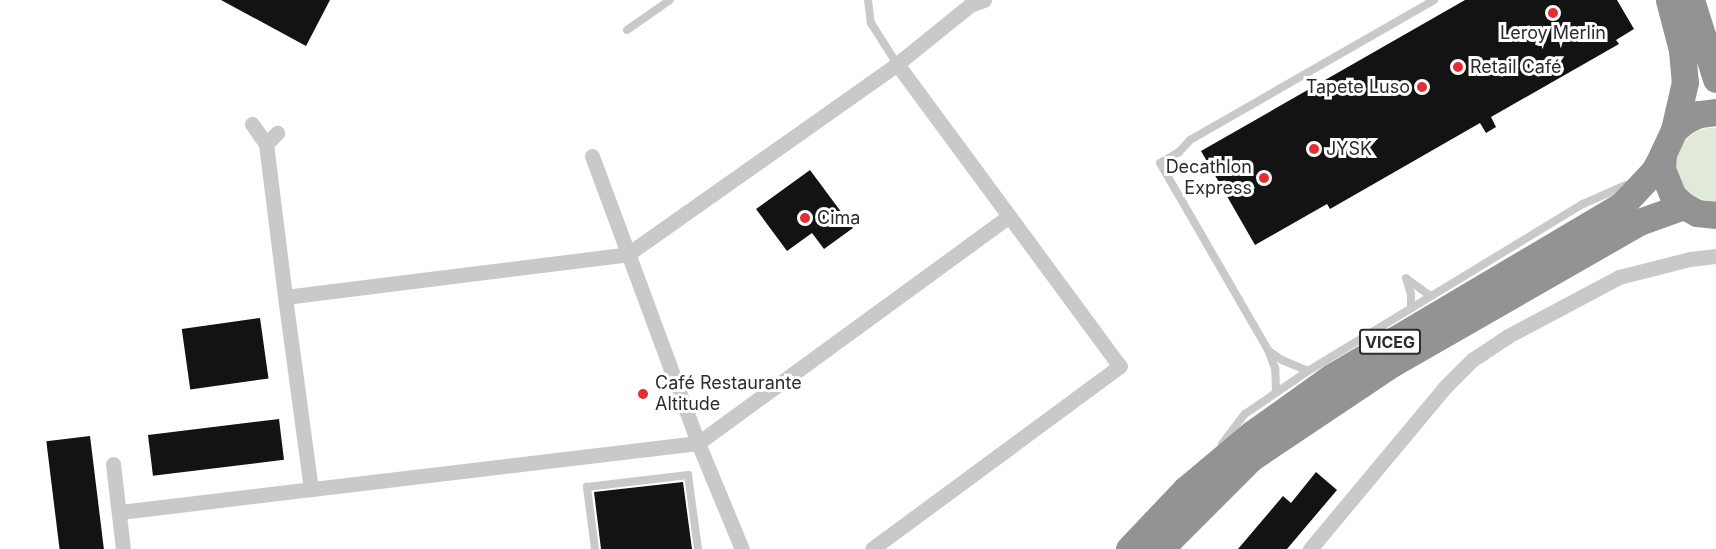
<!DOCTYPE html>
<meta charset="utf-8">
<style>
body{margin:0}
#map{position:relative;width:1716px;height:549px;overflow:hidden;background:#fff;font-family:Inter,sans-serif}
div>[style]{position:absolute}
.green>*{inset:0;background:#e1e9d9}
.building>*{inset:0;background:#131313;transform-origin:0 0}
.lane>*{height:8px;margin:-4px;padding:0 4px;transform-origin:4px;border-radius:4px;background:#c9c9c9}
.street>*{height:15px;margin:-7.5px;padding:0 7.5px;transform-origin:7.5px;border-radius:7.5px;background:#c9c9c9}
.highway>*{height:27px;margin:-13.5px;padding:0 13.5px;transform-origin:13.5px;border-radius:13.5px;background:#939393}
.dots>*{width:16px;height:16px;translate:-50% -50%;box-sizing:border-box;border:3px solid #fff;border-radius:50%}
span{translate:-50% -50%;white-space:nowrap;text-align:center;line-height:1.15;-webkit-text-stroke:6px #fff;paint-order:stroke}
.shield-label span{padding:2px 4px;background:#fff;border:2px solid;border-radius:4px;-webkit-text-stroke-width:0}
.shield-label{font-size:16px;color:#2c2c2c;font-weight:700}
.poi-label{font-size:18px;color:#2c2c2c}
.left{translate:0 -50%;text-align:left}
.right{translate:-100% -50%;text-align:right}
</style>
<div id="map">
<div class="green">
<i style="clip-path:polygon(1707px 128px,1716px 128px,1716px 203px,1694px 197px,1685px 189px,1678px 178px,1676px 165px,1678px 152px,1685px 141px,1695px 132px)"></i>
</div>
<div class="building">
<i style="clip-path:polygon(221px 0,330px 0,306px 46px)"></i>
<i style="clip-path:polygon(1465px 0,1617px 0,1634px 29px,1616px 40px,1619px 44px,1491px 117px,1496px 127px,1486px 133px,1480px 123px,1330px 209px,1327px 204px,1255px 245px,1201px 151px)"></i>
<i style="clip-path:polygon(810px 170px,853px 228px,824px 249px,812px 233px,787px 251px,756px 209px)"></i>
<i style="left:260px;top:318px;width:61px;height:79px;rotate:82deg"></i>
<i style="left:279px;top:419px;width:41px;height:132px;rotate:83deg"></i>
<i style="left:90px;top:436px;width:114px;height:44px;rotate:83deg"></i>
<i style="clip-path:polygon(1316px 472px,1337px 490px,1287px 549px,1238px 549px,1283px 496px,1291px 503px)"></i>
<i style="clip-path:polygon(683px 482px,692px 549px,601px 549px,594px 492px)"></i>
</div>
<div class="lane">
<i style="left:868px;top:0;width:23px;rotate:83deg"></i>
<i style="left:871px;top:23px;width:49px;rotate:57.6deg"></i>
<i style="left:627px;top:30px;width:52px;rotate:-34.9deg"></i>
<i style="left:1406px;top:278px;width:17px;rotate:73deg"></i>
<i style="left:1411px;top:294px;width:14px;rotate:90deg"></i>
<i style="left:1407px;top:279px;width:29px;rotate:36deg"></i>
<i style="left:1269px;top:351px;width:16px;rotate:35deg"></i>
<i style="left:1282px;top:360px;width:28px;rotate:23deg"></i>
<i style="left:1276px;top:391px;width:23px;rotate:-92deg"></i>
<i style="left:1275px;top:368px;width:19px;rotate:-111deg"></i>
<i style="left:1268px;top:350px;width:216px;rotate:-120deg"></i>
<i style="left:1160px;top:163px;width:22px;rotate:-30deg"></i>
<i style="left:1179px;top:152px;width:16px;rotate:-47deg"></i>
<i style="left:1190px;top:140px;width:281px;rotate:-29.8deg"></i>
<i style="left:1222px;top:444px;width:38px;rotate:-53deg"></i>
<i style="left:1245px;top:414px;width:76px;rotate:-34.3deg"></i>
<i style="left:1308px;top:371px;width:322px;rotate:-31.3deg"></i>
<i style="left:1583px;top:204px;width:47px;rotate:-23.8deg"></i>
<i style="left:595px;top:549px;width:63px;rotate:-97.4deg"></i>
<i style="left:587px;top:487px;width:102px;rotate:-6.8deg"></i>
<i style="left:688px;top:475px;width:75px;rotate:82.3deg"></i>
</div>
<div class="street">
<i style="left:897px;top:64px;width:94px;rotate:-38.9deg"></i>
<i style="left:970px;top:5px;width:15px;rotate:-20deg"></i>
<i style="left:252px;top:124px;width:24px;rotate:55deg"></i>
<i style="left:266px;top:144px;width:154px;rotate:82.9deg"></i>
<i style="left:285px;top:297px;width:346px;rotate:-7.1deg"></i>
<i style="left:628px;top:254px;width:329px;rotate:-35.2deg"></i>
<i style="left:897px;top:64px;width:375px;rotate:53.6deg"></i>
<i style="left:1120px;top:366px;width:308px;rotate:143.6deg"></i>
<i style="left:266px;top:144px;width:16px;rotate:-45deg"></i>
<i style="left:592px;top:156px;width:306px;rotate:69.7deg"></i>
<i style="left:698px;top:443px;width:115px;rotate:67.5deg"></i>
<i style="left:285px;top:297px;width:194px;rotate:82.3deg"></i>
<i style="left:113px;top:464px;width:86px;rotate:83.3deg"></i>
<i style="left:120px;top:512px;width:582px;rotate:-6.81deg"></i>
<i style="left:698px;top:443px;width:385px;rotate:-36.1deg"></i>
<i style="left:1310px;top:549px;width:209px;rotate:-50.2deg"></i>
<i style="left:1444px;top:388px;width:40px;rotate:-45deg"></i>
<i style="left:1472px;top:360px;width:43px;rotate:-33.7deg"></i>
<i style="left:1508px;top:336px;width:126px;rotate:-28deg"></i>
<i style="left:1619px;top:277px;width:73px;rotate:-14.2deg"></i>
<i style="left:1690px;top:259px;width:26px;rotate:-7deg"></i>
</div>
<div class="highway">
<i style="left:1669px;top:0;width:52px;rotate:75.4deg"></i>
<i style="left:1682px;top:50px;width:32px;rotate:85deg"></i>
<i style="left:1685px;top:82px;width:49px;rotate:102.9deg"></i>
<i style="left:1691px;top:0;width:83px;rotate:72.4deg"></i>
<i style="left:1716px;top:112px;width:17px;rotate:173deg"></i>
<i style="left:1699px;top:114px;width:14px;rotate:155deg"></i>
<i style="left:1686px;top:120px;width:16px;rotate:140deg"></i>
<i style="left:1674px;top:130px;width:26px;rotate:115deg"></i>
<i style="left:1663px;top:154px;width:15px;rotate:94deg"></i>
<i style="left:1662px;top:169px;width:29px;rotate:68deg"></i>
<i style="left:1673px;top:196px;width:15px;rotate:42deg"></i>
<i style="left:1684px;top:206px;width:15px;rotate:28deg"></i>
<i style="left:1697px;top:213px;width:19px;rotate:6deg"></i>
<i style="left:1129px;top:549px;width:83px;rotate:-46.5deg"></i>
<i style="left:1186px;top:489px;width:87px;rotate:-39.9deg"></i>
<i style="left:1253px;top:433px;width:98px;rotate:-35.5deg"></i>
<i style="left:1333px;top:376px;width:336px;rotate:-30.6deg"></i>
<i style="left:1622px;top:205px;width:47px;rotate:-46.7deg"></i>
<i style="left:1654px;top:171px;width:19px;rotate:-62deg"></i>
<i style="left:1160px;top:549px;width:129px;rotate:-45deg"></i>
<i style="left:1251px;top:458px;width:171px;rotate:-33.8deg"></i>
<i style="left:1393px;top:363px;width:284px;rotate:-29.8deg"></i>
<i style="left:1639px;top:222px;width:48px;rotate:-19.6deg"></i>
</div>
<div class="dots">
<i style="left:1553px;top:13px;background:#e22e32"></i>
<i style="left:1458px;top:67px;background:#e22e32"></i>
<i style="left:1422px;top:87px;background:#e22e32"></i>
<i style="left:1314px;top:149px;background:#e22e32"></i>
<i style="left:1264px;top:178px;background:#e22e32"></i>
<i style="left:805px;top:218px;background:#e22e32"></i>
<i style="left:643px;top:394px;background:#e22e32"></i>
</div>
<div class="shield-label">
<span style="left:1390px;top:342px">VICEG</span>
</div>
<div class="poi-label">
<span style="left:1553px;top:33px">Leroy Merlin</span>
<span class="left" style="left:1470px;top:67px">Retail Café</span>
<span class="right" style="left:1410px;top:87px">Tapete Luso</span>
<span class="left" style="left:1326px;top:149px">JYSK</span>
<span class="right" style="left:1252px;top:178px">Decathlon<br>Express</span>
<span class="left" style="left:817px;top:218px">Cima</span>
<span class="left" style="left:655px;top:394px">Café Restaurante<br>Altitude</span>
</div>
</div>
